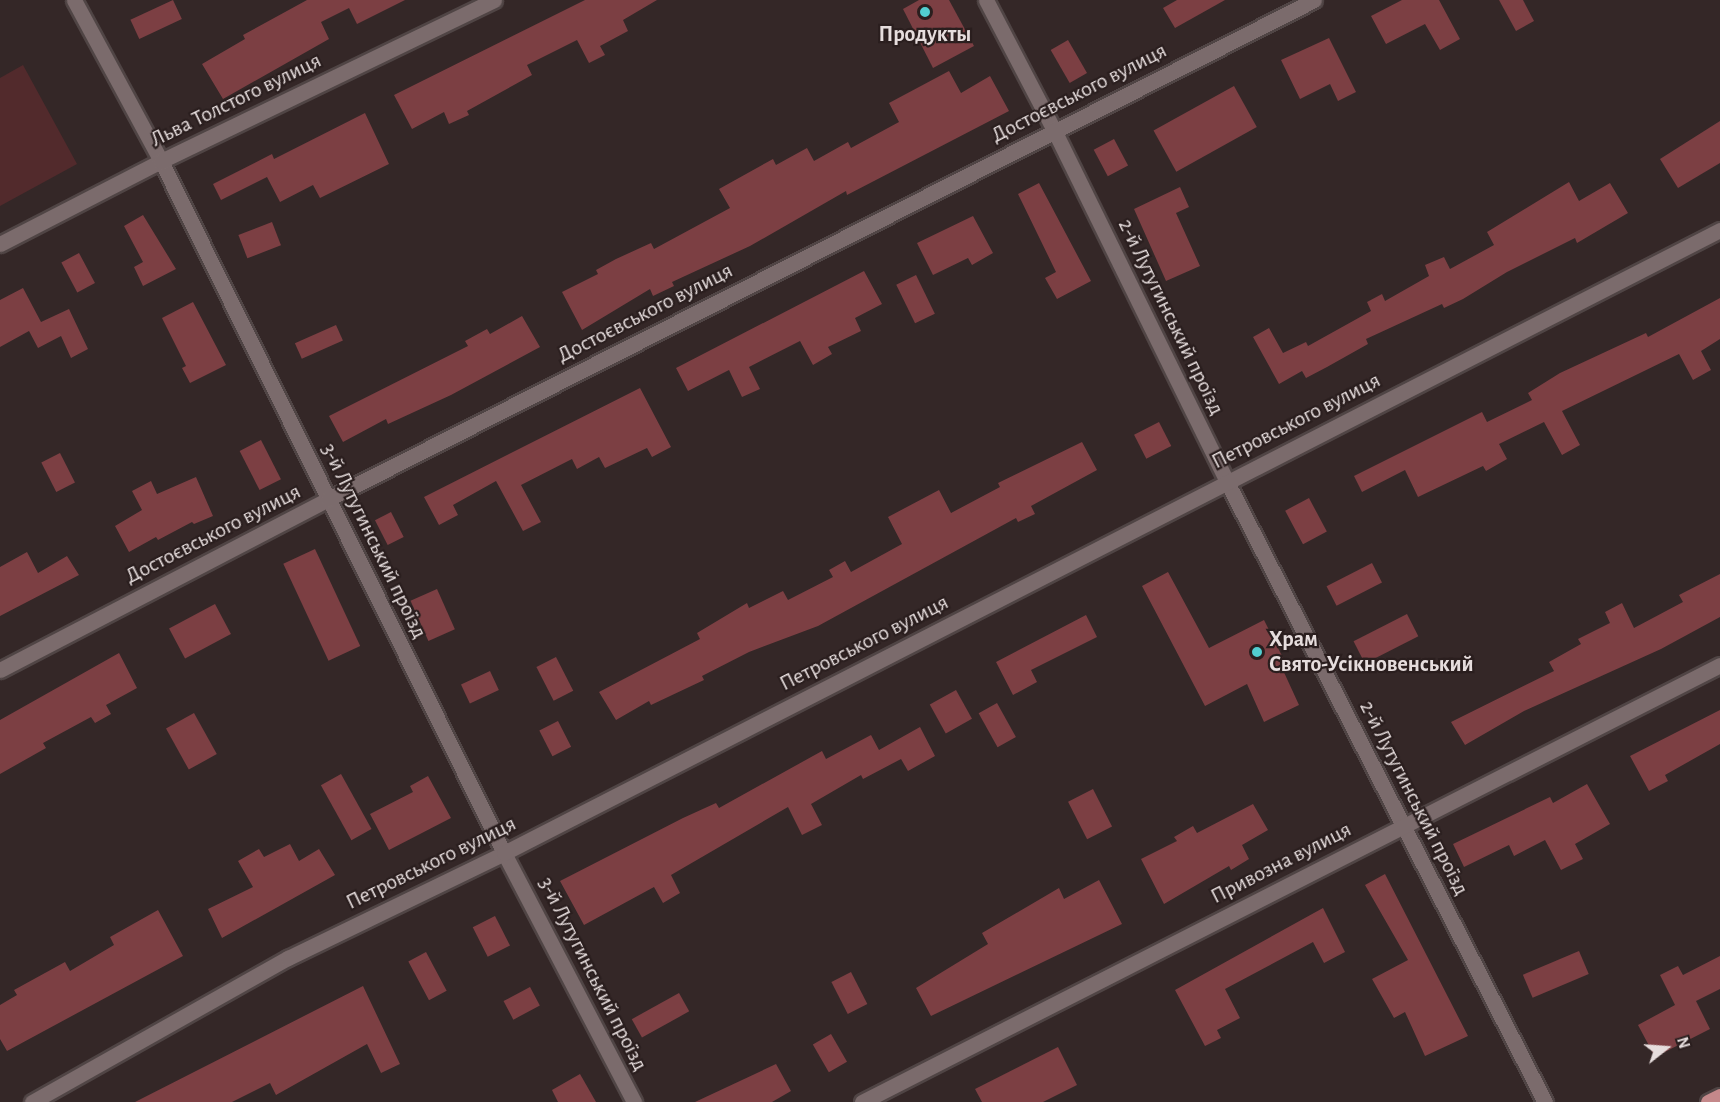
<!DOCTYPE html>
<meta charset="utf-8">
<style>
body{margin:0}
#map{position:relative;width:1720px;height:1102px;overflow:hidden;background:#342727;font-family:"Alegreya Sans",sans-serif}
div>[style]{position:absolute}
.green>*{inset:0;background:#522a2c}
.building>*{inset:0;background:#7c3f43;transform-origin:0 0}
.roads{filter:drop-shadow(2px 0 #504545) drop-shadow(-2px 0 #504545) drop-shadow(0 2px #504545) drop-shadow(0 -2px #504545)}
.street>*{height:15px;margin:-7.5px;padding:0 7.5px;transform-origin:7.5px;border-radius:7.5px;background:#7b6b6c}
.primary>*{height:15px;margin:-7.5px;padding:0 7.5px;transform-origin:7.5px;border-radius:7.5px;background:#c4888a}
.dots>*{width:16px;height:16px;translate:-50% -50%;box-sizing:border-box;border:3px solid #2a1e1e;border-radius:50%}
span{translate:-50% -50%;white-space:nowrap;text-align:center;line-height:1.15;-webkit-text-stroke:4.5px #2a1e1e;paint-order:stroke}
.poi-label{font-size:22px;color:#e6dddd;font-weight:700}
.left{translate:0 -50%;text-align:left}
.street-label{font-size:22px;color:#e6dddd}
.north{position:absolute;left:1636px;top:1018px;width:60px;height:60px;-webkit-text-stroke:4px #2a1e1e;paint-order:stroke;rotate:73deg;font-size:16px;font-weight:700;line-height:24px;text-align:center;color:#e6dddd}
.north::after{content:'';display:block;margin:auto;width:21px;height:27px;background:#e6dddd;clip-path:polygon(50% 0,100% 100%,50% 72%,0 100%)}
</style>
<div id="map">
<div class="green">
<i style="clip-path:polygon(23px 65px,77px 164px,0 206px,0 78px)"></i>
</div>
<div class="building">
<i style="left:173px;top:0;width:21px;height:47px;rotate:65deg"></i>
<i style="clip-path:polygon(307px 0,405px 0,357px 24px,349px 8px,321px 22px,329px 39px,223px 99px,202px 64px,245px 39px,243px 35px)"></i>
<i style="clip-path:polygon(585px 0,657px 0,623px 20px,628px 31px,600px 46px,605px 55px,589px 63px,577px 40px,527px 65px,532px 75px,467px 111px,469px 115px,449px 124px,444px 112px,412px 129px,394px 95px)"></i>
<i style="clip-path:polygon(919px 0,949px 0,974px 46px,933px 68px,903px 9px)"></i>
<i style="clip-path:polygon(1177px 0,1225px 0,1175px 28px,1163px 8px)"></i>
<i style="clip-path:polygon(1402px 0,1439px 0,1460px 39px,1440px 50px,1425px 24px,1386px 44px,1371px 16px)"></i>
<i style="clip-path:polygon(1499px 0,1523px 0,1534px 21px,1516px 31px)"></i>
<i style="clip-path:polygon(1329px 38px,1356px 92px,1338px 101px,1330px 84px,1300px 99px,1281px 60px)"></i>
<i style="left:1068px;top:40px;width:38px;height:20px;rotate:60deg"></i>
<i style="clip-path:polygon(949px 71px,961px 93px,990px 76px,1009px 111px,847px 195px,846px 191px,750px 246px,672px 282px,674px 286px,653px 296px,650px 289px,582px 330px,562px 292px,598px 274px,596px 270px,616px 259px,651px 243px,654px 249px,730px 208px,719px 189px,773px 159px,776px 165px,807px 148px,814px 161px,848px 142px,851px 148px,899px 122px,889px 103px)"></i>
<i style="left:1234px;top:86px;width:47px;height:92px;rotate:61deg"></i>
<i style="clip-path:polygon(365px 113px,389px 164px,320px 198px,313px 185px,280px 202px,267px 177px,221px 200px,213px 184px,272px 154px,274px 159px)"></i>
<i style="clip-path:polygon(1720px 121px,1720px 163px,1678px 188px,1660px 159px)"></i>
<i style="left:1114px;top:139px;width:30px;height:23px;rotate:62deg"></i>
<i style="clip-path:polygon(1569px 182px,1579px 201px,1610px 183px,1628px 213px,1577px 243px,1575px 238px,1507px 272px,1463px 299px,1444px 308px,1442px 304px,1366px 339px,1368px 344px,1327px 367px,1306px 378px,1302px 371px,1279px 384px,1253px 337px,1269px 328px,1283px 353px,1306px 342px,1308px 346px,1371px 311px,1367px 302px,1382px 294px,1385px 301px,1429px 276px,1425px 265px,1444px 257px,1450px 269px,1494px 245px,1487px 232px)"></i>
<i style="clip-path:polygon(1039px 183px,1091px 281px,1057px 299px,1045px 278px,1056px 272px,1018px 194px)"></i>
<i style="clip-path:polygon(1180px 187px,1189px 207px,1176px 213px,1200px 266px,1166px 281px,1134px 209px)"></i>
<i style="clip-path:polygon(143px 215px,176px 269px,143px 286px,134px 267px,143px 262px,124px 226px)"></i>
<i style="clip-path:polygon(973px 216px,993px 253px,972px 265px,968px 258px,933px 275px,917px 243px)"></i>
<i style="left:272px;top:222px;width:25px;height:36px;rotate:69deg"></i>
<i style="left:79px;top:253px;width:34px;height:20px;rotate:62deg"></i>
<i style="clip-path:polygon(864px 271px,882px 304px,855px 318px,861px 331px,828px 347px,832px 354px,813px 365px,800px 341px,749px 367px,760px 389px,742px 397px,729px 370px,688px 391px,676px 368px)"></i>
<i style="left:916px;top:275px;width:43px;height:22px;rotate:64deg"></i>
<i style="clip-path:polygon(23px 288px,41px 322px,69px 309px,88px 349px,71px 358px,61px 336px,38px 348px,29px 331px,0 347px,0 300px)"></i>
<i style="clip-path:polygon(1720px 298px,1720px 339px,1701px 351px,1711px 370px,1693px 380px,1679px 354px,1562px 411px,1580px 445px,1562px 455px,1544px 422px,1499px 444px,1507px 459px,1486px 471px,1483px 466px,1418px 497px,1405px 470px,1362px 492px,1354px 476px,1482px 412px,1487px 422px,1532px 400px,1528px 393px,1560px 373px,1646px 333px,1648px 337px)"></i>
<i style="clip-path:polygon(193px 302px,226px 365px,190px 383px,182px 368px,186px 366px,162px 318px)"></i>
<i style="clip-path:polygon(522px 316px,540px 347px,451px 395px,388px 424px,386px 419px,343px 442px,329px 416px,468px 346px,465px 341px,487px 329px,490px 334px)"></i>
<i style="left:336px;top:325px;width:17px;height:45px;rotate:66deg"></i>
<i style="clip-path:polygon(640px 388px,671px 447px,652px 457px,647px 448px,605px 468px,599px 457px,577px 469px,572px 459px,521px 485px,541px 522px,523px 531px,496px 481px,453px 505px,458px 515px,439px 525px,424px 497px)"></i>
<i style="left:1159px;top:422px;width:27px;height:28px;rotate:63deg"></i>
<i style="left:261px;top:440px;width:44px;height:24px;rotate:63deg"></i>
<i style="clip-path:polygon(1082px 442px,1097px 470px,1031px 506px,1035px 514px,1018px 522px,1016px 518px,818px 626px,749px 652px,702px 676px,704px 680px,651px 705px,649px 701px,616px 720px,599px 692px,700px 639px,697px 633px,747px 603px,749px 608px,783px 591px,788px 600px,833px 577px,829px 570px,845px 561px,851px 572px,902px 544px,888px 517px,939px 490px,951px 513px,1000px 487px,998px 483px)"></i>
<i style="left:60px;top:453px;width:33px;height:21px;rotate:63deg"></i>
<i style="clip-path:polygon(196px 477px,213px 516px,194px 524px,192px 522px,158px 540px,156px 537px,129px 552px,115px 526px,142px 510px,132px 491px,151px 481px,157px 494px)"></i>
<i style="left:1309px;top:498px;width:38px;height:27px;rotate:62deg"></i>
<i style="left:391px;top:512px;width:28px;height:18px;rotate:63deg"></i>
<i style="left:315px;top:549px;width:107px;height:35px;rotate:65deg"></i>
<i style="clip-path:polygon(27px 552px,38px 573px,67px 556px,79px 575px,0 616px,0 567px)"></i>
<i style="left:1372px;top:563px;width:22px;height:51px;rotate:63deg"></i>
<i style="clip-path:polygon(1168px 572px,1209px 648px,1264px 620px,1287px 666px,1282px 668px,1299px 705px,1264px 722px,1247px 684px,1205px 706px,1142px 586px)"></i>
<i style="clip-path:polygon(1720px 574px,1720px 617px,1661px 649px,1524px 711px,1465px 745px,1451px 722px,1554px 671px,1549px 662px,1581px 644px,1578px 639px,1610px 623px,1605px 612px,1622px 603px,1634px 628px,1683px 602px,1679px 595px)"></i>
<i style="left:437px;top:589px;width:44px;height:29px;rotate:66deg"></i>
<i style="left:215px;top:604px;width:34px;height:52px;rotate:62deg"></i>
<i style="left:1407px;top:614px;width:25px;height:60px;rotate:63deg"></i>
<i style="clip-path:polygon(1086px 615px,1097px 637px,1031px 670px,1037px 682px,1013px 695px,996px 662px)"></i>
<i style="clip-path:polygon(119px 653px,137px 688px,106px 705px,111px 714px,95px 723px,91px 717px,43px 743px,46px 748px,0 774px,0 720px)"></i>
<i style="left:556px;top:657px;width:38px;height:22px;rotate:63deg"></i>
<i style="left:490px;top:671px;width:21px;height:32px;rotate:65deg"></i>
<i style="left:956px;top:690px;width:33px;height:30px;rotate:61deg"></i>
<i style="left:997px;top:703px;width:39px;height:21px;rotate:61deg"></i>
<i style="clip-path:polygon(1720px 710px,1720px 744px,1665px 775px,1668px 781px,1649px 791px,1630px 756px)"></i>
<i style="left:194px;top:713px;width:47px;height:32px;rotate:61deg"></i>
<i style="left:558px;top:721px;width:29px;height:21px;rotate:63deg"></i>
<i style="clip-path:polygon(920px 727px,935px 756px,908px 771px,901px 759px,863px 779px,861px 775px,811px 804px,822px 825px,802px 835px,788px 807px,671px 875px,680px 893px,663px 903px,654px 887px,584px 925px,560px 881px,683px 818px,716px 803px,719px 808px,822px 751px,826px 759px,871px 735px,879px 750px)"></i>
<i style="left:341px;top:774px;width:63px;height:23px;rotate:61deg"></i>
<i style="clip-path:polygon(428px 776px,451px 818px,389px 850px,370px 814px,413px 792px,410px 786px)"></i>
<i style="clip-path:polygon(1587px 784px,1610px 824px,1575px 844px,1583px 859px,1561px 870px,1545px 840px,1514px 856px,1509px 845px,1464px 867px,1453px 844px,1550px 797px,1553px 803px)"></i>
<i style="left:1093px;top:789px;width:42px;height:28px;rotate:63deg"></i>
<i style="clip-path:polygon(1253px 804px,1268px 830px,1242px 845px,1249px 859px,1231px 870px,1229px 866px,1164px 904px,1141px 859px,1177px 841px,1174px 837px,1193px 826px,1197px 833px)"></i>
<i style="clip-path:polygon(290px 844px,299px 861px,319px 849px,335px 875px,222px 938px,208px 909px,253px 887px,238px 861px,259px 849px,264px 857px)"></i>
<i style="clip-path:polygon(1385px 874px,1468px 1036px,1425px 1056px,1405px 1012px,1394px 1018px,1372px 979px,1408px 960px,1365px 885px)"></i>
<i style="clip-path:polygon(1099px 880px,1122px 924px,931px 1016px,916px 988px,988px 944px,982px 933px,1059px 888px,1064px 899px)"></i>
<i style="clip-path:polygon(1323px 908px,1345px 952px,1324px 963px,1313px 942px,1225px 989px,1240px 1018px,1217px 1030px,1221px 1038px,1205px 1046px,1175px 990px)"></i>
<i style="clip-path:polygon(158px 910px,183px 956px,7px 1051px,0 1039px,0 1005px,17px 995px,14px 990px,65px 962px,70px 971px,114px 945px,110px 937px)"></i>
<i style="left:495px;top:916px;width:33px;height:25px;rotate:63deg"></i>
<i style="left:1579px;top:951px;width:25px;height:61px;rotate:67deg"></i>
<i style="left:426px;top:952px;width:44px;height:20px;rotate:62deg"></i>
<i style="clip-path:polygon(1720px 956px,1720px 989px,1696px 1001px,1710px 1029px,1655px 1057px,1638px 1025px,1675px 1005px,1660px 975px,1678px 966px,1683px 975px)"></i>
<i style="left:851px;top:972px;width:36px;height:22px;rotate:63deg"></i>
<i style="clip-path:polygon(363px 986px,400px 1064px,381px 1073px,367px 1044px,276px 1095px,270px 1083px,232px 1102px,135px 1102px)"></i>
<i style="left:530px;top:987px;width:21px;height:30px;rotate:62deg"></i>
<i style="left:679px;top:993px;width:21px;height:54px;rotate:61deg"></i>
<i style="left:831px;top:1034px;width:32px;height:21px;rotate:60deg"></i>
<i style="clip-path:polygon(1058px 1047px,1077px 1085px,1043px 1102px,982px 1102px,975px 1089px)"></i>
<i style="clip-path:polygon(776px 1064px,791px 1091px,772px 1102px,695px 1102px)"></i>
<i style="clip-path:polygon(580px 1074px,596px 1102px,558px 1102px,552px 1090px)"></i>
</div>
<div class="roads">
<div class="street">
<i style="left:74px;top:0;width:183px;rotate:61.6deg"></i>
<i style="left:161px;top:161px;width:772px;rotate:63.63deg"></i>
<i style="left:504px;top:853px;width:281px;rotate:62.4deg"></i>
<i style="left:986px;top:0;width:147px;rotate:62.4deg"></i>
<i style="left:1054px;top:130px;width:392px;rotate:63.8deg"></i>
<i style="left:1227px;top:482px;width:697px;rotate:62.85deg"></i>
<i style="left:0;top:244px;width:181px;rotate:-27.3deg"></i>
<i style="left:161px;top:161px;width:370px;rotate:-25.8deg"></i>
<i style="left:0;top:670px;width:370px;rotate:-27.5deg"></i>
<i style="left:328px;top:499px;width:1105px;rotate:-26.84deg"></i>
<i style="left:32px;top:1102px;width:294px;rotate:-29.4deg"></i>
<i style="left:288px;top:958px;width:240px;rotate:-25.9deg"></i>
<i style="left:504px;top:853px;width:1366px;rotate:-27.13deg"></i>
<i style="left:862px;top:1102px;width:963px;rotate:-26.99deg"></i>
</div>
<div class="primary">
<i style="left:1708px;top:1102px;width:13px;rotate:-27deg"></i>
</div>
</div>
<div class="dots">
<i style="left:925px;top:12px;background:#52cdd0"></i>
<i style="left:1257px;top:652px;background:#52cdd0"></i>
</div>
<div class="poi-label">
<span style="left:925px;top:35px">Продукты</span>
<span class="left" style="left:1269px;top:652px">Храм<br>Свято-Усікновенський</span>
</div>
<div class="street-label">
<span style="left:1079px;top:93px;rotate:-27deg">Достоєвського вулиця</span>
<span style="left:236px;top:100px;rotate:-26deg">Льва Толстого вулиця</span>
<span style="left:645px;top:313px;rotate:-27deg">Достоєвського вулиця</span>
<span style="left:1171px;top:317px;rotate:64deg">2-й Лутугинський проїзд</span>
<span style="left:1296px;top:421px;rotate:-27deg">Петровського вулиця</span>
<span style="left:213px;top:534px;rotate:-27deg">Достоєвського вулиця</span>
<span style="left:374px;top:541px;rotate:64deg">3-й Лутугинський проїзд</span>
<span style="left:864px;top:643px;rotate:-27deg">Петровського вулиця</span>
<span style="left:1414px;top:798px;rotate:63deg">2-й Лутугинський проїзд</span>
<span style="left:431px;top:863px;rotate:-26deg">Петровського вулиця</span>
<span style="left:1281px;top:863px;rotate:-27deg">Привозна вулиця</span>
<span style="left:593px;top:974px;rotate:63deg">3-й Лутугинський проїзд</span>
</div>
<div class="north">N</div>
</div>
